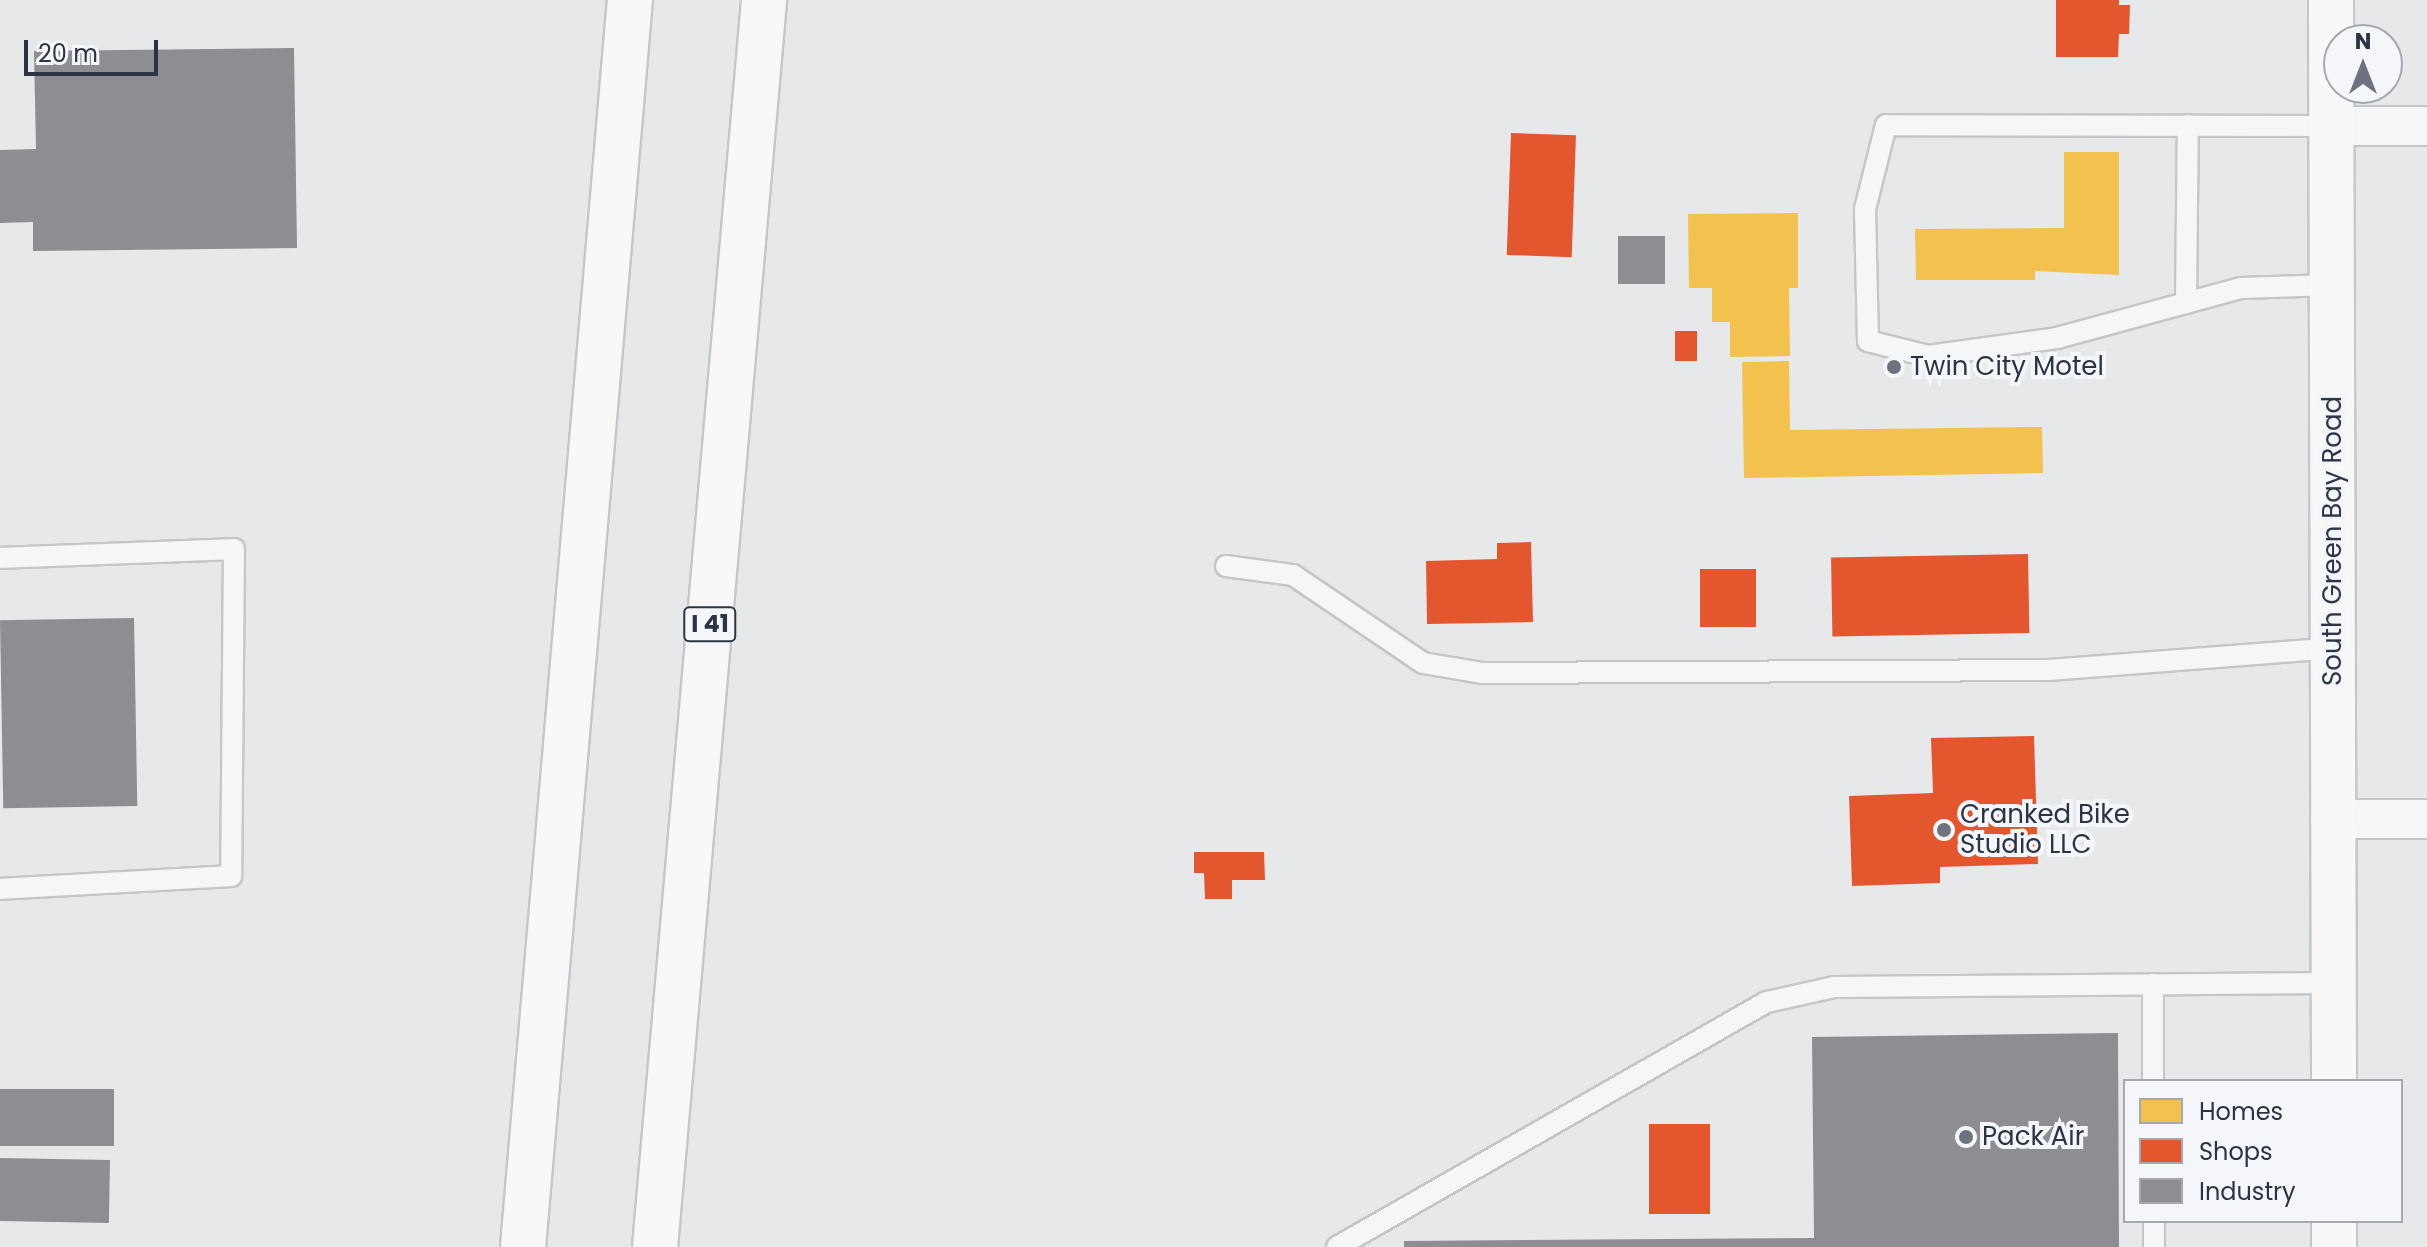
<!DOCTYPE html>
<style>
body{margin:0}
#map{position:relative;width:2427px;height:1247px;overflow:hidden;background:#e6e8ea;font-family:Poppins,sans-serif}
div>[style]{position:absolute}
.homes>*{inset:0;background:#f2c14e}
.shops>*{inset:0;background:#e4572e;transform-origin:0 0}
.industry>*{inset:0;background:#8d8d92;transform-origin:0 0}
.roads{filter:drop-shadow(2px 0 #c4c6c8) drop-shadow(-2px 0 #c4c6c8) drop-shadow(0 2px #c4c6c8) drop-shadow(0 -2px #c4c6c8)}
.service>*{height:20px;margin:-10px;padding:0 10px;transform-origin:10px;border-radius:10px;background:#f5f6f7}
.minor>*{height:38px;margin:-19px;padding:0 19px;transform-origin:19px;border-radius:19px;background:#f5f6f7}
.secondary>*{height:44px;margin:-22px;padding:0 22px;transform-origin:22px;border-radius:22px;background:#f8f8f8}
.motorway>*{height:44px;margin:-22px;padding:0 22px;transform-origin:22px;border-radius:22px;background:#f8f8f8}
.dots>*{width:22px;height:22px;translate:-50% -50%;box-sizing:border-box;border:4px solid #f4f6f9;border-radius:50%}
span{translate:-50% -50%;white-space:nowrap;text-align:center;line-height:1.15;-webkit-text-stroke:8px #f4f6f9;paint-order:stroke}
.shield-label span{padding:2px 6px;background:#f4f6f9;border:2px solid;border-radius:6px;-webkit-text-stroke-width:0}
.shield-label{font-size:24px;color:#2b3445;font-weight:700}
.poi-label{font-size:26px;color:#2b3445}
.left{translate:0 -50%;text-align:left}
.street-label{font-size:26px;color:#2b3445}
.legend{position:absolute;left:2123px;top:1079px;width:280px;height:144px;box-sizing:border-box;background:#f4f6f9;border:2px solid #a4a8b1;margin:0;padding:10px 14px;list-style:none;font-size:24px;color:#2b3445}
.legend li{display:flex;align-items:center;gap:16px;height:40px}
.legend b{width:40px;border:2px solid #a4a8b1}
.north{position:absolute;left:2323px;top:24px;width:80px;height:80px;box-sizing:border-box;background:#f4f6f9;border:2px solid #a4a8b1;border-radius:50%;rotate:0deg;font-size:22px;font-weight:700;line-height:32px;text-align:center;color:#2b3445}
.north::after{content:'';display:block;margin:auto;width:28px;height:36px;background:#6c737f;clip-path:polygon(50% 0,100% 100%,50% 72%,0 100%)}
.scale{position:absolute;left:24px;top:40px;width:134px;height:36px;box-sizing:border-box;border:4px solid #2b3445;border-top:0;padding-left:10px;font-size:24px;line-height:28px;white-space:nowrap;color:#2b3445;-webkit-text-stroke:6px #f4f6f9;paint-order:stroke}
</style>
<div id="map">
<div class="homes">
<i style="clip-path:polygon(2064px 152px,2119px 152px,2119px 275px,2035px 271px,2035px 280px,1916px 280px,1915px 229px,2064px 228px)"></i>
<i style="clip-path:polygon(1798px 213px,1798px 288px,1789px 288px,1790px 356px,1730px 357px,1730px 322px,1712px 322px,1712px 288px,1689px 288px,1688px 214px)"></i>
<i style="clip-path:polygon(1789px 361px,1790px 430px,2042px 427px,2043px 473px,1744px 478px,1742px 362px)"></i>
</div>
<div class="shops">
<i style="clip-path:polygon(2056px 0,2119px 0,2119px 5px,2130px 5px,2129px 34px,2119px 34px,2118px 57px,2056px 57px)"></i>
<i style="left:1511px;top:133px;width:65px;height:122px;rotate:2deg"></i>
<i style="left:1675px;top:331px;width:22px;height:30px"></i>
<i style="clip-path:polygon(1531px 542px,1533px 622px,1427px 624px,1426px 561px,1497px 559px,1497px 543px)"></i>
<i style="left:2028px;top:554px;width:79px;height:197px;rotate:89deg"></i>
<i style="left:1700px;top:569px;width:56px;height:58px"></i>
<i style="clip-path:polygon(2034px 736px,2038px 864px,1940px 867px,1940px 883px,1852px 886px,1849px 796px,1933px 793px,1931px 738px)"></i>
<i style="clip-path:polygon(1194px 852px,1264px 852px,1265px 880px,1232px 880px,1232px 899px,1205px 899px,1204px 873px,1194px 873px)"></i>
<i style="left:1649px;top:1124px;width:61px;height:90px"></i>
</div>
<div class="industry">
<i style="clip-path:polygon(294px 48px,297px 248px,33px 251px,33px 222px,0 223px,0 150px,36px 149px,34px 51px)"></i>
<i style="left:1665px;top:236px;width:48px;height:47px;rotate:90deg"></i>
<i style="left:134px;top:618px;width:188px;height:134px;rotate:89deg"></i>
<i style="clip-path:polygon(2118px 1033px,2119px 1247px,1404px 1247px,1404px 1241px,1814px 1238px,1812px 1037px)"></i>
<i style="left:0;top:1089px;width:114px;height:57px"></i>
<i style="left:0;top:1158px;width:110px;height:63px;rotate:1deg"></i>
</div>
<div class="roads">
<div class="service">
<i style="left:2330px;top:126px;width:444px;rotate:-179.9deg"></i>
<i style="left:1886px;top:125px;width:87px;rotate:104deg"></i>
<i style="left:1865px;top:209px;width:132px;rotate:88.7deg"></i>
<i style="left:1868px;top:341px;width:62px;rotate:14deg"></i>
<i style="left:1928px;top:356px;width:130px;rotate:-7.9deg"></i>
<i style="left:2057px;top:338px;width:191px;rotate:-15.2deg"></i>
<i style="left:2241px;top:288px;width:91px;rotate:-1.9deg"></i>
<i style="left:2186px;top:303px;width:178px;rotate:-89.4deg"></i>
<i style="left:0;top:558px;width:234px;rotate:-2.2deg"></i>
<i style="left:234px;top:549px;width:327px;rotate:90.5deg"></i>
<i style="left:231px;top:876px;width:231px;rotate:176.8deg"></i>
<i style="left:1226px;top:566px;width:68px;rotate:7.7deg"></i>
<i style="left:1293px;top:575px;width:157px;rotate:34.1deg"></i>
<i style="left:1423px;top:663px;width:61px;rotate:9.5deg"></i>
<i style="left:1483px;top:673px;width:566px;rotate:-0.3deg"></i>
<i style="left:2049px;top:670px;width:285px;rotate:-4.4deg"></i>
<i style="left:2153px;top:984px;width:97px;rotate:90deg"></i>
<i style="left:2154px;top:1221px;width:26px;rotate:90deg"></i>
<i style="left:1337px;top:1247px;width:495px;rotate:-29.7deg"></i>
<i style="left:1767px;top:1002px;width:69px;rotate:-12.6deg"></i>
<i style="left:1834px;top:987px;width:500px;rotate:-0.46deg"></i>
</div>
<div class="minor">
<i style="left:2330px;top:126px;width:97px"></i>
<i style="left:2330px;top:819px;width:97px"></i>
</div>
<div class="secondary">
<i style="left:2331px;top:0;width:1081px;rotate:89.84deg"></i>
<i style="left:2334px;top:1221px;width:26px;rotate:90deg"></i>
</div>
<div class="motorway">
<i style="left:523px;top:1247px;width:1252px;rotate:-85.1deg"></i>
<i style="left:655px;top:1247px;width:1252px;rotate:-85deg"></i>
</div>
</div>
<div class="dots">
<i style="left:1894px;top:367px;background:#6c737f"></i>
<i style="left:1944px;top:830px;background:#6c737f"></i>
<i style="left:1966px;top:1137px;background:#6c737f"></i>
</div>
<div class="shield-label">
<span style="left:710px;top:624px">I 41</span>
</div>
<div class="poi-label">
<span class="left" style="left:1910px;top:367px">Twin City Motel</span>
<span class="left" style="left:1960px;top:830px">Cranked Bike<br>Studio LLC</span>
<span class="left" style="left:1982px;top:1137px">Pack Air</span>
</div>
<div class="street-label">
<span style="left:2333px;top:541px;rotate:-90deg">South Green Bay Road</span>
</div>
<ul class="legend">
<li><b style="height:22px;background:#f2c14e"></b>Homes</li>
<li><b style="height:22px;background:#e4572e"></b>Shops</li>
<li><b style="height:22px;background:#8d8d92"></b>Industry</li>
</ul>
<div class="north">N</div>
<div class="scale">20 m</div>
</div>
